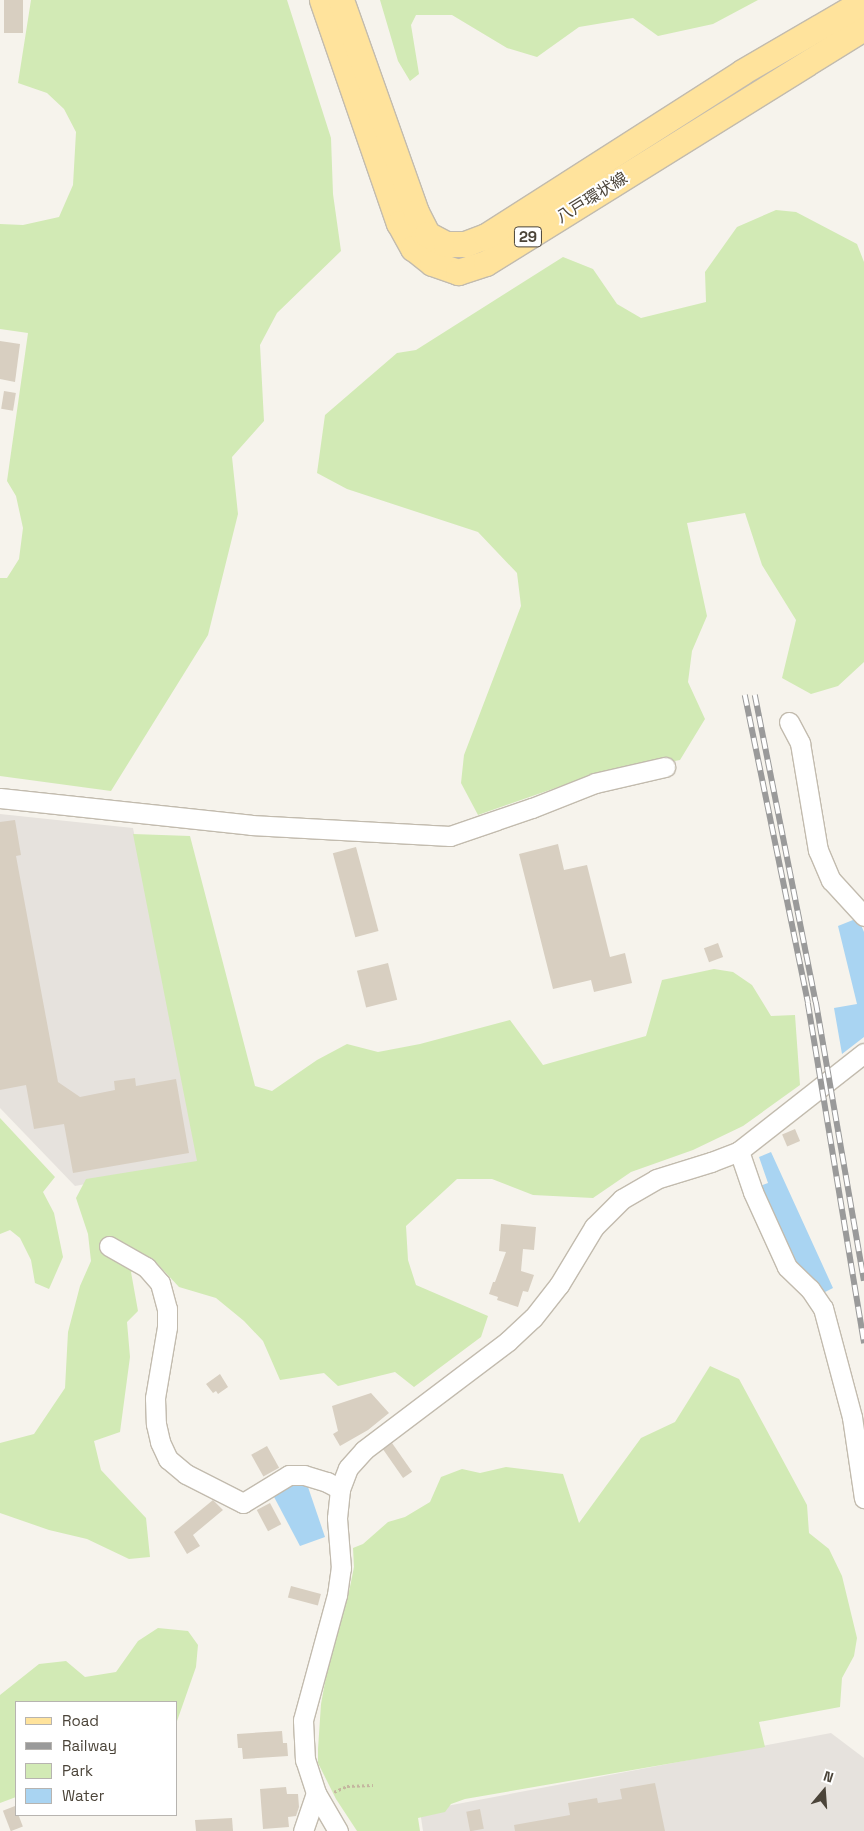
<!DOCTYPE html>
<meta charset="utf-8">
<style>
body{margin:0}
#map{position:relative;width:864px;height:1831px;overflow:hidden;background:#f6f3ec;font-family:"Space Grotesk","Noto Sans JP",sans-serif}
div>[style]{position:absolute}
.industrial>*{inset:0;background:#e6e2dd}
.green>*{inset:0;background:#d2eab5}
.water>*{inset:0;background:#a9d4f2}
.building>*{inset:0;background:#d8cfc1;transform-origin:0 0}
.path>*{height:2.5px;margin-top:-1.25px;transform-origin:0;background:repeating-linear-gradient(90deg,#c4b79f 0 2.5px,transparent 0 5px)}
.roads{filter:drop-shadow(1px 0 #c2bbae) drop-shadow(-1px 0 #c2bbae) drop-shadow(0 1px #c2bbae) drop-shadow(0 -1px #c2bbae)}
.minor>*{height:19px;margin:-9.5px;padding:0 9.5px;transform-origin:9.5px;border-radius:9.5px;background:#fff}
.major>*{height:25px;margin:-12.5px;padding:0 12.5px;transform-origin:12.5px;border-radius:12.5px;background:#ffe39c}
.rail>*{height:5.5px;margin-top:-2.75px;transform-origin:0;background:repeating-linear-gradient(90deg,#fff 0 11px,#9a9a9a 0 22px);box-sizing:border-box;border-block:1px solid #9a9a9a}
span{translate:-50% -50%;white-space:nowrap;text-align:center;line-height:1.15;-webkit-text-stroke:4px #fff;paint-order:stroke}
.shield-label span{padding:1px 4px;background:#fff;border:1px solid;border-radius:4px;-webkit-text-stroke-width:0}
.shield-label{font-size:15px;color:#4b4439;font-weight:700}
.street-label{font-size:16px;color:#4b4439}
.legend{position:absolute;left:15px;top:1701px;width:162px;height:115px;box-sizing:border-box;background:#fff;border:1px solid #b7b4b0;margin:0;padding:6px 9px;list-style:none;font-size:15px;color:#4b4439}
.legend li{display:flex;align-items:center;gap:10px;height:25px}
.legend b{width:25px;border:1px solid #b7b4b0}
.north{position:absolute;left:799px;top:1766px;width:50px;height:50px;-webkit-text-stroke:4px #fff;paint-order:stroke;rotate:18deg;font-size:14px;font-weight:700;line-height:20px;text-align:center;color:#4b4439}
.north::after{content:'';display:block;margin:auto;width:18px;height:22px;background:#4b4439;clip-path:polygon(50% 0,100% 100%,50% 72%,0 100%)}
</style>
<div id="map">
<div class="industrial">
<i style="clip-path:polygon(0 814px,133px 828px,199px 1163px,75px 1186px,0 1108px)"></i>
<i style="clip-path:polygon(831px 1733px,864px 1758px,864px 1831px,423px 1831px,420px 1811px)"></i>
</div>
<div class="green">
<i style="clip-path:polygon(31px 0,287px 0,331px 138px,333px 194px,341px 251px,277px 313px,260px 345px,264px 421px,232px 457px,238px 514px,208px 635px,111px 791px,0 776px,0 578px,7px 578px,19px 559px,23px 528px,16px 496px,7px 481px,28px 333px,0 329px,0 224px,23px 225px,59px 217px,73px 185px,76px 132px,64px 109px,47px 93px,18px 83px)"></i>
<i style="clip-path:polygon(380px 0,758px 0,713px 24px,658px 36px,633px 18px,579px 27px,537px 57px,507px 48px,452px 15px,416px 15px,411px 25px,419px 74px,410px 81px,398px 61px)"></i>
<i style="clip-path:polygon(776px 210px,796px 212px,857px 244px,864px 262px,864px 662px,838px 686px,811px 694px,782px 678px,796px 620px,762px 565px,745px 513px,687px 523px,707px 616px,692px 651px,688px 682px,705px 719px,680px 760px,587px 777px,478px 815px,461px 783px,464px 755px,521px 606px,517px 573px,478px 532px,347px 489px,317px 473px,325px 415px,397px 353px,416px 350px,563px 257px,593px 269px,617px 304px,641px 318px,706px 302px,705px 272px,737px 227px)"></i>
<i style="clip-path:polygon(133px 834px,190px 836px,255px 1086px,272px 1091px,317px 1060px,347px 1044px,378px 1052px,420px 1044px,510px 1020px,543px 1065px,646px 1036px,662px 980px,714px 969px,733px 972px,752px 985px,771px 1016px,795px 1015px,800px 1085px,743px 1126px,693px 1150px,631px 1172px,593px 1198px,533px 1195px,492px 1179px,457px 1179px,406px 1226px,408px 1260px,416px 1285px,488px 1316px,481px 1337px,414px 1387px,395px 1372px,338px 1386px,324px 1373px,280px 1380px,263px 1341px,244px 1321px,216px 1298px,179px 1287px,152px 1258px,131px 1272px,138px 1311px,127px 1322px,130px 1357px,120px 1432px,94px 1441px,101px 1470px,146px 1518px,150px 1557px,129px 1559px,87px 1539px,49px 1530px,0 1513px,0 1443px,34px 1434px,65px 1388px,68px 1332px,80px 1286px,91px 1261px,88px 1234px,76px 1198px,86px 1179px,197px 1161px)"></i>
<i style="clip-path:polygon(0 1118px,55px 1177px,43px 1192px,54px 1213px,63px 1257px,49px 1289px,35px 1283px,31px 1260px,20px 1238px,10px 1230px,0 1234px)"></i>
<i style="clip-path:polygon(710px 1366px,739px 1379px,807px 1505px,809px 1533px,829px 1549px,842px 1576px,857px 1638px,854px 1656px,842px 1678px,840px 1707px,759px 1722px,765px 1747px,465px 1799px,451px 1804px,445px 1812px,418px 1818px,420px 1831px,357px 1831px,336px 1799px,318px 1763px,318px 1749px,321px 1704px,328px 1666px,350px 1587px,354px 1567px,353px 1548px,363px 1544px,388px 1522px,405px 1517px,430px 1502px,441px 1477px,462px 1469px,480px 1473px,506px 1467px,563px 1474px,579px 1523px,641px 1438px,675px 1422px)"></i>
<i style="clip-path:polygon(158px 1628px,188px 1631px,198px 1645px,196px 1667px,176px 1724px,176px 1702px,16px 1702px,16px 1797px,0 1803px,0 1695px,39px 1664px,66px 1661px,85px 1677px,116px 1672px,138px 1641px)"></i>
</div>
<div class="water">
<i style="clip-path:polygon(858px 918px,864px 932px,864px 1037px,842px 1054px,834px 1008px,857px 1004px,838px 926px)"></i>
<i style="clip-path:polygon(771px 1152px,833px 1288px,823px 1293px,795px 1265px,760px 1186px,768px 1183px,759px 1157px)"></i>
<i style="clip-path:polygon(298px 1484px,308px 1487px,325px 1537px,300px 1546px,273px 1495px,286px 1486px)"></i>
</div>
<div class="building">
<i style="left:4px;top:0;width:19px;height:33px"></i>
<i style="clip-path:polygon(0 341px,20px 344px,15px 382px,0 379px)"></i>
<i style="left:4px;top:391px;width:12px;height:18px;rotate:9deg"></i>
<i style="clip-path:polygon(15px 820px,21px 855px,16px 856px,58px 1082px,80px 1097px,115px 1090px,114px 1081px,135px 1078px,136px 1086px,176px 1079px,189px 1153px,73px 1173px,64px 1124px,34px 1129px,26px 1085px,0 1090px,0 822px)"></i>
<i style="clip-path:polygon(558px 844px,564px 870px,587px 865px,610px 957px,625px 953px,632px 983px,594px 992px,591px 980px,553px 989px,519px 854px)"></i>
<i style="left:356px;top:847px;width:87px;height:24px;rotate:75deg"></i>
<i style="left:718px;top:943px;width:15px;height:15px;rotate:70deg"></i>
<i style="left:388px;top:963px;width:38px;height:32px;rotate:76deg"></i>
<i style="left:795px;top:1129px;width:13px;height:14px;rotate:67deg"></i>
<i style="clip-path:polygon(501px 1224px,536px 1227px,534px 1250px,523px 1249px,521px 1271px,534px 1275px,528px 1292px,523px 1291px,518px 1307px,497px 1300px,498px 1297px,489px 1294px,493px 1282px,495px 1282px,506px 1252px,499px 1251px)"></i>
<i style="clip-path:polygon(220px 1374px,228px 1387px,218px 1394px,216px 1391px,213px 1393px,206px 1384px)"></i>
<i style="clip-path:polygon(371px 1393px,389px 1413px,368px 1430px,340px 1446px,333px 1434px,338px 1431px,332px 1406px)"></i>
<i style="left:392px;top:1443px;width:35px;height:11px;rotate:55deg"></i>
<i style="left:267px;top:1446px;width:25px;height:18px;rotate:61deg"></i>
<i style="clip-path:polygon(213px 1500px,223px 1510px,193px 1535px,200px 1546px,187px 1554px,174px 1532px)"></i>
<i style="left:270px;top:1503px;width:24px;height:15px;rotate:62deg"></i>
<i style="left:291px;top:1586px;width:31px;height:12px;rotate:15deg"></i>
<i style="clip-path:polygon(282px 1731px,283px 1743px,287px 1743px,288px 1756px,243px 1759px,242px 1748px,238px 1748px,237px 1734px)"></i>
<i style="clip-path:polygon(655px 1783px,665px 1831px,515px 1831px,514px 1825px,570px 1815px,568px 1803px,597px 1798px,598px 1803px,622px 1799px,620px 1789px)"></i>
<i style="clip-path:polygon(286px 1787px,287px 1794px,298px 1794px,299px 1807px,296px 1816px,288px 1817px,289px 1827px,263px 1829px,260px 1789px)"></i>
<i style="left:15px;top:1806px;width:22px;height:13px;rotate:69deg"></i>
<i style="left:480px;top:1809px;width:20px;height:14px;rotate:79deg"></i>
<i style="clip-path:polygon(232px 1818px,233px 1831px,196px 1831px,195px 1820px)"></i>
</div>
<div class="path">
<i style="left:334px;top:1792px;width:14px;rotate:-25deg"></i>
<i style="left:347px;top:1786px;width:26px;rotate:-2deg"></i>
</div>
<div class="roads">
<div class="minor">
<i style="left:789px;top:722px;width:24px;rotate:62deg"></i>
<i style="left:800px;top:743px;width:109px;rotate:80.5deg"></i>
<i style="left:818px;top:850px;width:33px;rotate:67deg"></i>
<i style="left:831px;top:880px;width:49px;rotate:47.5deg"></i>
<i style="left:0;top:798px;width:252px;rotate:6.1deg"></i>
<i style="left:251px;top:825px;width:199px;rotate:3.2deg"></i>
<i style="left:450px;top:836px;width:87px;rotate:-18.9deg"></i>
<i style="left:532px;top:808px;width:68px;rotate:-21.6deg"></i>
<i style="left:595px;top:783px;width:72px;rotate:-12.9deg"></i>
<i style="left:739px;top:1151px;width:43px;rotate:71.1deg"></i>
<i style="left:753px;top:1192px;width:82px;rotate:65.6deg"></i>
<i style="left:787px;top:1267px;width:32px;rotate:44deg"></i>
<i style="left:810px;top:1289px;width:23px;rotate:56deg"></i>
<i style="left:823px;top:1308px;width:113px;rotate:75.1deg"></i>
<i style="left:852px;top:1417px;width:82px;rotate:81.6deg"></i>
<i style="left:109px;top:1246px;width:43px;rotate:29.6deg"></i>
<i style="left:146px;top:1267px;width:21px;rotate:49deg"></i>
<i style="left:160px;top:1283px;width:27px;rotate:75deg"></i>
<i style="left:167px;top:1309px;width:18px;rotate:90deg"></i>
<i style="left:167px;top:1327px;width:72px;rotate:99.6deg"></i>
<i style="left:155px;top:1398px;width:26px;rotate:88deg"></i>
<i style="left:156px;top:1424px;width:18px;rotate:77deg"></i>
<i style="left:160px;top:1442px;width:19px;rotate:65deg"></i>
<i style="left:168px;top:1459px;width:23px;rotate:40deg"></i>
<i style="left:186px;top:1474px;width:64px;rotate:27deg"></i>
<i style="left:243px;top:1503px;width:54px;rotate:-31.3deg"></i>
<i style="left:289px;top:1475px;width:15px"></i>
<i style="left:304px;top:1475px;width:24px;rotate:17deg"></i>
<i style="left:327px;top:1482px;width:15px;rotate:28deg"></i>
<i style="left:303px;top:1831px;width:40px;rotate:-71.1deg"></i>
<i style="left:338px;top:1831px;width:44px;rotate:-120.1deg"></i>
<i style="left:316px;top:1793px;width:35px;rotate:-108deg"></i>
<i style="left:305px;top:1760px;width:40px;rotate:-92.9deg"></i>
<i style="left:303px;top:1720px;width:130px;rotate:-74.8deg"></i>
<i style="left:337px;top:1595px;width:27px;rotate:-82deg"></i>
<i style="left:341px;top:1568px;width:50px;rotate:-94.6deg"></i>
<i style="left:337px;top:1518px;width:29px;rotate:-84deg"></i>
<i style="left:340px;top:1489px;width:22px;rotate:-69deg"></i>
<i style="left:348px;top:1468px;width:24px;rotate:-48deg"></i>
<i style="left:364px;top:1450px;width:181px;rotate:-37.1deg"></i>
<i style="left:508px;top:1341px;width:34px;rotate:-43deg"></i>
<i style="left:533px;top:1318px;width:42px;rotate:-51.8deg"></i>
<i style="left:559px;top:1285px;width:68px;rotate:-58.9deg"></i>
<i style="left:594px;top:1227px;width:40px;rotate:-45deg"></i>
<i style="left:622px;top:1199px;width:39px;rotate:-30deg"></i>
<i style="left:656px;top:1179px;width:58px;rotate:-17.2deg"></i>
<i style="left:711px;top:1162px;width:30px;rotate:-21deg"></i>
<i style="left:739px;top:1151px;width:159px;rotate:-38.1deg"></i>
</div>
<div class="major">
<i style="left:322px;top:0;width:236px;rotate:71deg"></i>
<i style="left:399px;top:223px;width:29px;rotate:61deg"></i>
<i style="left:413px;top:248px;width:24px;rotate:38deg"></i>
<i style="left:432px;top:263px;width:28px;rotate:19deg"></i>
<i style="left:458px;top:272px;width:29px;rotate:-18deg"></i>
<i style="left:486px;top:263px;width:445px;rotate:-31.9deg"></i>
<i style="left:341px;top:0;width:225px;rotate:70.5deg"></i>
<i style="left:416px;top:212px;width:25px;rotate:63deg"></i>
<i style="left:427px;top:234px;width:21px;rotate:28deg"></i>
<i style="left:446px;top:244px;width:19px"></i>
<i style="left:465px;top:244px;width:22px;rotate:-21deg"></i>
<i style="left:486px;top:236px;width:304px;rotate:-32.6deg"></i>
<i style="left:742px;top:72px;width:141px;rotate:-30.2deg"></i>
</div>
</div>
<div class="rail">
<i style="left:745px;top:695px;width:314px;rotate:78.4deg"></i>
<i style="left:808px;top:1003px;width:345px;rotate:80.6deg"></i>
<i style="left:755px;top:695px;width:313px;rotate:78.8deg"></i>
<i style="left:816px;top:1002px;width:283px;rotate:80.2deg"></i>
</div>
<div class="shield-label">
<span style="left:528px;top:237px">29</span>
</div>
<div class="street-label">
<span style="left:592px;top:198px;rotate:-32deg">八戸環状線</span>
</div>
<ul class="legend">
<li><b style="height:6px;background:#ffe39c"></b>Road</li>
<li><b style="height:6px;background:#9a9a9a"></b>Railway</li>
<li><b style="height:14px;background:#d2eab5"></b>Park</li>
<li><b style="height:14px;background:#a9d4f2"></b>Water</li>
</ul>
<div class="north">N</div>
</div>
